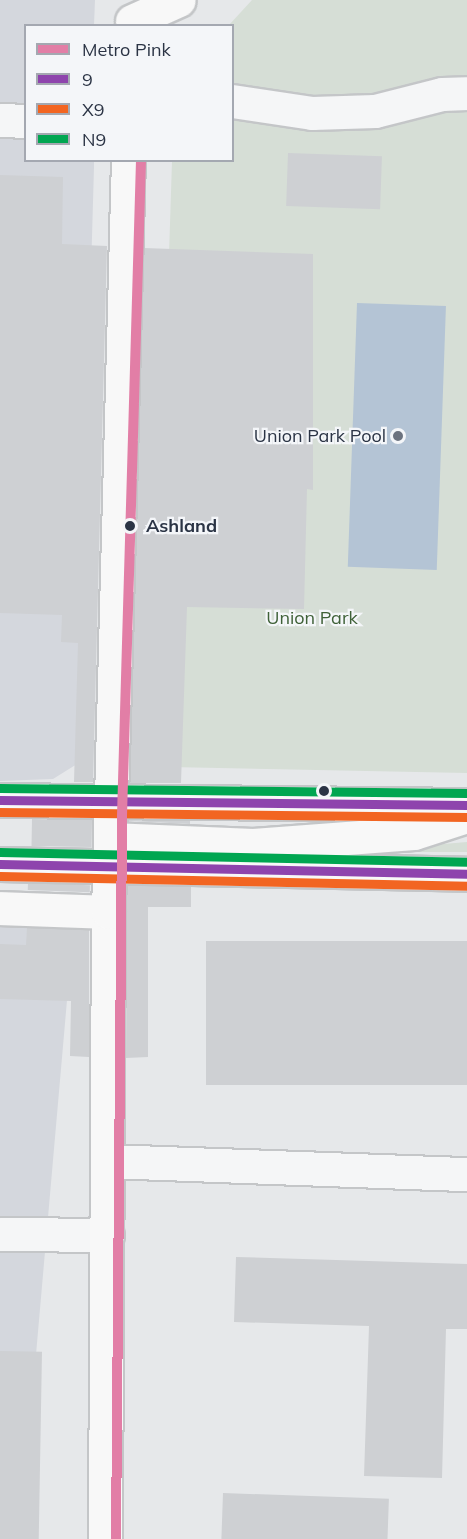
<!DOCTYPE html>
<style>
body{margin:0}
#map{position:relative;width:467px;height:1539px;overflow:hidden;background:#e6e8ea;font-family:Mulish,sans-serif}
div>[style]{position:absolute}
.built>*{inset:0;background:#d4d7dd;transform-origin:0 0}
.green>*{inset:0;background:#d6ded6}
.water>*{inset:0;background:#b4c4d5;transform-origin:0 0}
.building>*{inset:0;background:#ced0d3;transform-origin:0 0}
.roads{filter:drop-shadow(2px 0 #c4c6c8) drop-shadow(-2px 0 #c4c6c8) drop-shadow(0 2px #c4c6c8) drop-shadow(0 -2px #c4c6c8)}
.minor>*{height:33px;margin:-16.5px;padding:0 16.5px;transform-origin:16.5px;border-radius:16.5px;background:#f5f6f7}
.major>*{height:33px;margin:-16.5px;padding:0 16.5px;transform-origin:16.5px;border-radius:16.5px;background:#f8f8f8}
.bus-1>*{height:9px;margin:-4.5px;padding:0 4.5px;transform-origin:4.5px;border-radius:4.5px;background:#8e44ad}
.bus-2>*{height:9px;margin:-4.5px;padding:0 4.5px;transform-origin:4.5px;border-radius:4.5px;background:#f26522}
.bus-3>*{height:9px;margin:-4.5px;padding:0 4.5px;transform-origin:4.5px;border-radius:4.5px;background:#00a651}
.metro-1>*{height:10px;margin:-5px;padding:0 5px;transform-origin:5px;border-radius:5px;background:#e27ea6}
.dots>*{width:16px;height:16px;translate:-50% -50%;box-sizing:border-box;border:3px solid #f4f6f9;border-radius:50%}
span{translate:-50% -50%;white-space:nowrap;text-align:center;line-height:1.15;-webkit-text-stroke:4.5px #f4f6f9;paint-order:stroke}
.poi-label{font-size:18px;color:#2b3445}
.right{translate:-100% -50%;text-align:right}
.stop-label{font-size:18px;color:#2b3445;font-weight:700}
.left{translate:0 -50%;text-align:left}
.park-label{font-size:18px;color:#3f6138}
.legend{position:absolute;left:24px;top:24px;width:210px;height:138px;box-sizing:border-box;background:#f4f6f9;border:2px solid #a4a8b1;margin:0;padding:8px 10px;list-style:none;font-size:18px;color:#2b3445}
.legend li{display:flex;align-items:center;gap:12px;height:30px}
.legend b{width:30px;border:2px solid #a4a8b1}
</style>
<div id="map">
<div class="built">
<i style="clip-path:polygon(0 0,95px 0,94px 25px,26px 26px,26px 160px,94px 161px,94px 167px,77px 764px,53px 779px,0 781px)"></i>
<i style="left:0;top:917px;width:74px;height:622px;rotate:5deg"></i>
</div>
<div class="green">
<i style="clip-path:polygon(252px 0,467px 0,467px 773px,169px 767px,153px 758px,172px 161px,232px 160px,229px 25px)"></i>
<i style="clip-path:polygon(467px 842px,467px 852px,408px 852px,408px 847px)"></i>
</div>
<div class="water">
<i style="left:357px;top:303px;width:89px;height:264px;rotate:2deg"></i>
</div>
<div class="building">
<i style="left:288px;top:153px;width:94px;height:53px;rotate:2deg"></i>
<i style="clip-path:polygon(0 175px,63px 177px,62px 244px,107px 246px,93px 782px,74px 782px,78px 643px,61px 642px,62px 615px,0 613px)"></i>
<i style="clip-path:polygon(144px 248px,313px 254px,313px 490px,307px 489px,304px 609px,187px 607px,181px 783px,130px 783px)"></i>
<i style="left:32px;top:819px;width:60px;height:27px;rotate:1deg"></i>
<i style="clip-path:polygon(129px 820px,190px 821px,190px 824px,129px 821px)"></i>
<i style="left:28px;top:883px;width:62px;height:7px;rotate:2deg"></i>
<i style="clip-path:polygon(127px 885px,191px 887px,191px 907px,148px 907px,148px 1057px,126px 1058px)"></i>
<i style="clip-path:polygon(27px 928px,89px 930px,89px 1057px,70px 1056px,71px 1001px,0 999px,0 944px,26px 945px)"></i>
<i style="left:206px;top:941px;width:261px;height:144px"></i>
<i style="clip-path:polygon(236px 1257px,467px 1264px,467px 1329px,446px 1329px,442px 1478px,364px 1476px,369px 1326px,234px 1322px)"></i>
<i style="left:0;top:1351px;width:42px;height:188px;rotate:1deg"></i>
<i style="left:223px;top:1493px;width:166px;height:46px;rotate:2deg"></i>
</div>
<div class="roads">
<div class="minor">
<i style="left:232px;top:101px;width:81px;rotate:8.5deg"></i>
<i style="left:312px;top:113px;width:63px;rotate:-1.8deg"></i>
<i style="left:375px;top:111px;width:69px;rotate:-14.2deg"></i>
<i style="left:442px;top:94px;width:25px;rotate:-2deg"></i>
<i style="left:0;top:120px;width:26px;rotate:2deg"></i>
<i style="left:108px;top:1161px;width:359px;rotate:2.1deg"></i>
<i style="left:0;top:1234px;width:107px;rotate:0.5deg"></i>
</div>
<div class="major">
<i style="left:132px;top:21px;width:51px;rotate:-24.1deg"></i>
<i style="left:0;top:800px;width:467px;rotate:0.6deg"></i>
<i style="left:110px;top:839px;width:143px;rotate:2.4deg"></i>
<i style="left:253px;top:845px;width:161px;rotate:-4.3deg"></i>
<i style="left:414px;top:833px;width:56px;rotate:-17.8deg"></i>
<i style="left:0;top:864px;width:467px;rotate:1.2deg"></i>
<i style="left:0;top:908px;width:108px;rotate:2.1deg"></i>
<i style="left:105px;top:1539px;width:627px;rotate:-89.73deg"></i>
<i style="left:108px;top:912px;width:752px;rotate:-88.48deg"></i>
</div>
</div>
<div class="bus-1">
<i style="left:0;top:800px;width:467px;rotate:0.6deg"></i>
<i style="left:0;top:864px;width:467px;rotate:1.2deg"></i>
</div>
<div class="bus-2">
<i style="left:0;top:812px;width:467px;rotate:0.6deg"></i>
<i style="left:0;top:876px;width:467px;rotate:1.2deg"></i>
</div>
<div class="bus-3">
<i style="left:0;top:788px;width:467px;rotate:0.6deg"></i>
<i style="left:0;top:852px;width:467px;rotate:1.2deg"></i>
</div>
<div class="metro-1">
<i style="left:116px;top:1539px;width:723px;rotate:-89.52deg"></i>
<i style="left:122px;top:816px;width:656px;rotate:-88.34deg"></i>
</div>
<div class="dots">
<i style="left:398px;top:436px;background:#6c737f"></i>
<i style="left:130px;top:526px;background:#2b3445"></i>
<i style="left:324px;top:791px;background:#2b3445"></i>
</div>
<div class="poi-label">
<span class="right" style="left:386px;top:436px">Union Park Pool</span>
</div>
<div class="stop-label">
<span class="left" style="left:146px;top:526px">Ashland</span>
</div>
<div class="park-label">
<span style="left:312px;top:618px">Union Park</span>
</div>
<ul class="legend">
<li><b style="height:8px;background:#e27ea6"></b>Metro Pink</li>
<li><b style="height:8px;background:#8e44ad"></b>9</li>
<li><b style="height:8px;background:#f26522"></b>X9</li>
<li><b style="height:8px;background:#00a651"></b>N9</li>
</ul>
</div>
